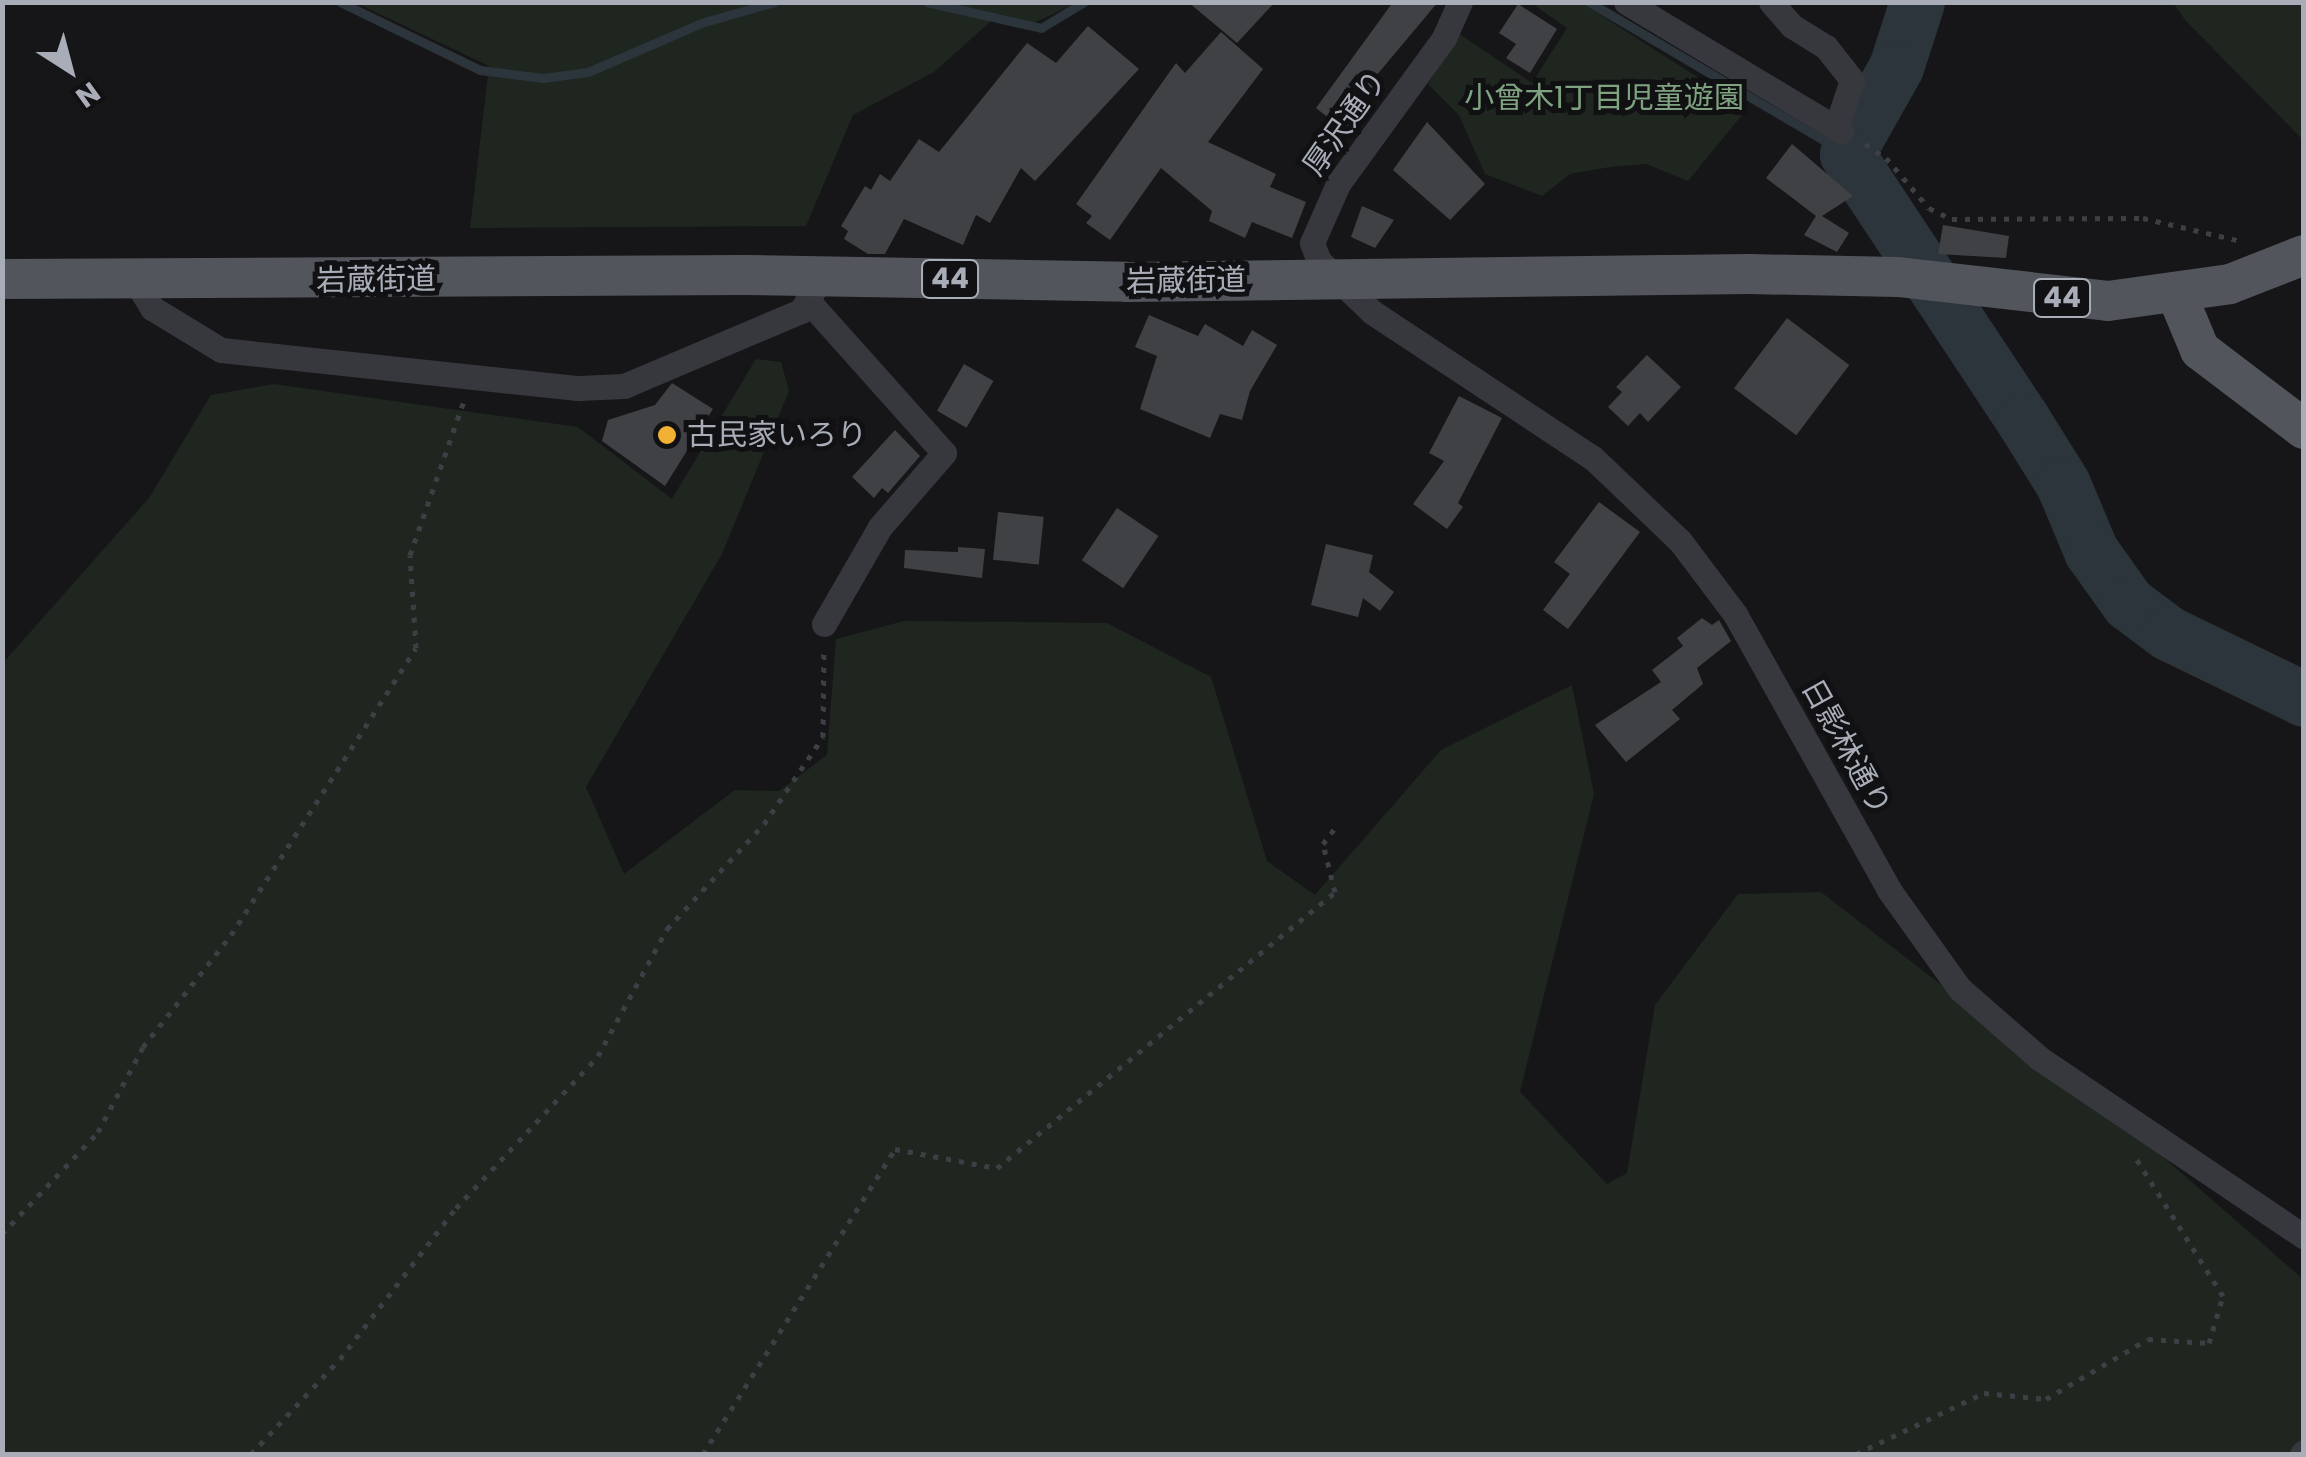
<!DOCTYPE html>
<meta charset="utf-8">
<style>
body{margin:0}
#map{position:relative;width:2306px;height:1457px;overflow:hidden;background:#161618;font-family:Poppins,"Noto Sans JP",sans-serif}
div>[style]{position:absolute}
.green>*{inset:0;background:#1e261f}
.stream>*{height:9px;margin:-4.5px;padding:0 4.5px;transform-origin:4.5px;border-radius:4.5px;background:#2c353c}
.river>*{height:55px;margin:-27.5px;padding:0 27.5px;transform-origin:27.5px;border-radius:27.5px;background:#2c353c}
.building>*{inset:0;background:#404145;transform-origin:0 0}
.path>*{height:5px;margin-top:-2.5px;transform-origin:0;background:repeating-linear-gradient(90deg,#3d3f44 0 5px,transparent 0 13px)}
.minor>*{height:25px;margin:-12.5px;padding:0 12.5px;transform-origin:12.5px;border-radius:12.5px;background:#37383d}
.primary>*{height:40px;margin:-20px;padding:0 20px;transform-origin:20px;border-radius:20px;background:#53555c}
.dots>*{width:28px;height:28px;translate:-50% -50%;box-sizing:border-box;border:5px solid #111113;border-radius:50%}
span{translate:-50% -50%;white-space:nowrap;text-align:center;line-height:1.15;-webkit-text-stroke:10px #111113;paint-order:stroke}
.shield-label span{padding:2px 8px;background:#111113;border:2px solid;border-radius:8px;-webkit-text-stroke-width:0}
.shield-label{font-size:28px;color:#a8adb8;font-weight:700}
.park-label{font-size:30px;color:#7fa381}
.street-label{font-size:30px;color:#a8adb8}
.poi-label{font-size:30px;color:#a8adb8}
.left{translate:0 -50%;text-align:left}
.frame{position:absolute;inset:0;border:5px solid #a8adb8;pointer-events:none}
.north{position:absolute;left:20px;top:20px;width:100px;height:100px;-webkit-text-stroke:8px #111113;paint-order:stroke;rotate:144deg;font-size:28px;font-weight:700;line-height:40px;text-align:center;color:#a8adb8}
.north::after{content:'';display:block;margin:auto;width:35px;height:45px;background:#a8adb8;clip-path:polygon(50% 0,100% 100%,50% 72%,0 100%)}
</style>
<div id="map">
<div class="green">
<i style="clip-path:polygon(356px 3px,1076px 2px,1076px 3px,1034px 23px,999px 14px,934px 72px,853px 115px,806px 226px,470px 228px,489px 66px)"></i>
<i style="clip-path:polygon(1531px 3px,1582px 3px,1747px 109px,1688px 181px,1646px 164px,1610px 167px,1570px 174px,1542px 196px,1485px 174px,1459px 115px,1428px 84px,1458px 33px,1532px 83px,1567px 28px)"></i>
<i style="clip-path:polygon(2173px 3px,2303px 3px,2303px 140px,2186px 21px)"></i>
<i style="clip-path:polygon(756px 359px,781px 362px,789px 391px,722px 554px,586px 787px,624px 874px,735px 790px,779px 791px,827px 755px,836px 639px,904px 621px,1107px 623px,1211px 677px,1267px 861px,1315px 895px,1441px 750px,1572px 685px,1594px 794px,1520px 1092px,1607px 1184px,1627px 1173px,1655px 1005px,1738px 894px,1821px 892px,2155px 1150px,2303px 1279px,2303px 1454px,3px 1454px,2px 664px,149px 498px,211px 395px,274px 384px,578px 427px,672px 499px)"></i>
</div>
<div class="stream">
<i style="left:340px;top:2px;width:156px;rotate:25.9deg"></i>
<i style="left:480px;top:70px;width:64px;rotate:7.2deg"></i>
<i style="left:543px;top:78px;width:45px;rotate:-7.6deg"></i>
<i style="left:588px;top:72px;width:123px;rotate:-23.4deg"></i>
<i style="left:701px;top:23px;width:76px;rotate:-16deg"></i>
<i style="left:927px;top:2px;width:117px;rotate:12.8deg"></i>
<i style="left:1041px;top:28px;width:50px;rotate:-31.2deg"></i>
<i style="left:1589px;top:2px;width:299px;rotate:30.5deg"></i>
</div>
<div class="river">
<i style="left:1917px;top:2px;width:68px;rotate:107.9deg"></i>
<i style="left:1896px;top:67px;width:100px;rotate:119.4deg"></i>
<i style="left:1847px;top:154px;width:319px;rotate:56.5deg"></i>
<i style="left:2023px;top:420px;width:75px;rotate:58deg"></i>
<i style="left:2063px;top:484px;width:73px;rotate:67.3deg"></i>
<i style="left:2091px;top:551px;width:64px;rotate:54.6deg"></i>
<i style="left:2128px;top:603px;width:50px;rotate:36.9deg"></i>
<i style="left:2168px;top:633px;width:151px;rotate:25.9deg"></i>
</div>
<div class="building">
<i style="clip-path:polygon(1188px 2px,1275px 2px,1237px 43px)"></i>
<i style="clip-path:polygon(1393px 2px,1438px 2px,1371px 82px,1376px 92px,1345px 131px,1316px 108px)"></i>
<i style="clip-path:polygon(1518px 4px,1557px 29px,1530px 73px,1506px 58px,1516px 44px,1499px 33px)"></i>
<i style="clip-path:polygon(1088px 26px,1139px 69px,1035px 181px,1021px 168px,990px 223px,976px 215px,963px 245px,904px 219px,885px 254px,868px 254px,844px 239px,848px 231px,841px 226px,865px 186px,871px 190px,880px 174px,890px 181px,919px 139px,939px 152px,1027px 43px,1056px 63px)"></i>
<i style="clip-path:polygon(1221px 32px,1263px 69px,1208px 142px,1276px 174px,1270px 187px,1306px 202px,1292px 238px,1252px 222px,1245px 238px,1209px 221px,1212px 211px,1161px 168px,1110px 240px,1086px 223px,1092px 216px,1076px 204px,1176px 63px,1185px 73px)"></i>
<i style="clip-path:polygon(1427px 122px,1485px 184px,1450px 220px,1393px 170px)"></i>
<i style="clip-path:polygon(1792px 144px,1853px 196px,1822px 216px,1849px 233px,1837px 252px,1804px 235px,1816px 216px,1766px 178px)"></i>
<i style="clip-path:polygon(1362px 206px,1394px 220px,1375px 248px,1351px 237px)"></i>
<i style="clip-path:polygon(1943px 225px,2009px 236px,2006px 258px,1938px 254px)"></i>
<i style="clip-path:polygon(1149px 315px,1198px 336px,1205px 324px,1243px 346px,1252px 330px,1277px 345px,1250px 391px,1242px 420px,1220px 414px,1210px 438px,1140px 409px,1157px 356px,1135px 347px)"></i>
<i style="left:1787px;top:318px;width:78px;height:88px;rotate:37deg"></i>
<i style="clip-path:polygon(1647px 355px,1681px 387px,1648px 422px,1640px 413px,1628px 426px,1608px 407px,1622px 392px,1616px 387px)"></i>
<i style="left:964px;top:364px;width:34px;height:54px;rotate:30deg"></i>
<i style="clip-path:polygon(672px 383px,713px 409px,665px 486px,602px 441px,608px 420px,655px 405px)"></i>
<i style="clip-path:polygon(1459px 396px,1502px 418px,1458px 503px,1463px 507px,1447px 529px,1413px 504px,1444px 461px,1429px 453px)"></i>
<i style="clip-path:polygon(895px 430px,920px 456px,888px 493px,882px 488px,874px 498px,852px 477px)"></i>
<i style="clip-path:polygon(1599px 502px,1640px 532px,1568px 629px,1543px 610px,1570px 574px,1554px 562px)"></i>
<i style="left:1117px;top:508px;width:50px;height:63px;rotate:34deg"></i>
<i style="left:998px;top:512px;width:46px;height:48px;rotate:6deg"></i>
<i style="clip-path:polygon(1326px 544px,1373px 555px,1369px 572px,1394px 592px,1380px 611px,1363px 598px,1358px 617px,1311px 605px)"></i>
<i style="clip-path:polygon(958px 547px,985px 549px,982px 578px,904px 568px,905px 550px,958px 552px)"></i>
<i style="clip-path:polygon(1702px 618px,1712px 625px,1719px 620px,1731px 641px,1697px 668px,1703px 684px,1672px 710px,1680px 719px,1626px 762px,1595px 725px,1661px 682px,1652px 670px,1683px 646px,1677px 638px)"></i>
</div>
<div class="path">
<i style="left:1865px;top:144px;width:25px;rotate:34deg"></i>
<i style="left:1886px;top:158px;width:66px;rotate:49.3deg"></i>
<i style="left:1929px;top:208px;width:25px;rotate:26deg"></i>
<i style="left:1952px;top:219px;width:191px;rotate:-0.3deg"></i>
<i style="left:2143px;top:218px;width:101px;rotate:13.2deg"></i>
<i style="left:2px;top:1234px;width:140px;rotate:-46.7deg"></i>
<i style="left:98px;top:1132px;width:96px;rotate:-62.1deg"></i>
<i style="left:143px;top:1047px;width:142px;rotate:-51.8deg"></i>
<i style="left:231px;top:935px;width:341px;rotate:-57.2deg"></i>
<i style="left:416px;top:648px;width:93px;rotate:-93.7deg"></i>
<i style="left:410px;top:555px;width:163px;rotate:-70.7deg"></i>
<i style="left:251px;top:1454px;width:130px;rotate:-46.9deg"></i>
<i style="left:340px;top:1359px;width:190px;rotate:-52.5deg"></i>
<i style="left:456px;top:1208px;width:208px;rotate:-46.9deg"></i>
<i style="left:598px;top:1056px;width:145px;rotate:-61.5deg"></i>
<i style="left:667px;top:929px;width:143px;rotate:-47.3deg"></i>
<i style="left:764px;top:824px;width:105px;rotate:-55.9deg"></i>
<i style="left:823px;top:737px;width:90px;rotate:-89.4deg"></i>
<i style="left:703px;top:1454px;width:360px;rotate:-57.8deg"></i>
<i style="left:895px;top:1149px;width:104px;rotate:10.6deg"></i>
<i style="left:997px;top:1168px;width:436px;rotate:-39.2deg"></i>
<i style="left:1335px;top:892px;width:49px;rotate:-104deg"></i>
<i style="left:1323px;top:844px;width:25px;rotate:-53deg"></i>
<i style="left:1856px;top:1454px;width:142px;rotate:-25.5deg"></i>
<i style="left:1984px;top:1393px;width:62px;rotate:5.5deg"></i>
<i style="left:2046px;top:1399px;width:118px;rotate:-30.5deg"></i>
<i style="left:2148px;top:1339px;width:61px;rotate:3.8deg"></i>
<i style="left:2209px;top:1343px;width:49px;rotate:-73.4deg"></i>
<i style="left:2223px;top:1296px;width:165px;rotate:-122.3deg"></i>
</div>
<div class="minor">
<i style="left:1460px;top:2px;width:39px;rotate:114deg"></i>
<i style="left:1444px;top:38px;width:180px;rotate:126deg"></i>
<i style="left:1338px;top:184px;width:64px;rotate:113.8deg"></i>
<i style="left:1312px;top:243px;width:19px;rotate:69deg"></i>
<i style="left:1319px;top:261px;width:74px;rotate:43.9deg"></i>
<i style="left:1372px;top:312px;width:265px;rotate:33.5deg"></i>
<i style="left:1593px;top:458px;width:120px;rotate:43.7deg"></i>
<i style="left:1680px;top:541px;width:91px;rotate:53deg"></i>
<i style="left:1735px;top:614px;width:316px;rotate:60.8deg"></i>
<i style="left:1889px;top:890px;width:122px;rotate:54.4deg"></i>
<i style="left:1960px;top:989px;width:105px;rotate:41.1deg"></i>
<i style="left:2039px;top:1058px;width:320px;rotate:34deg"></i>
<i style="left:1626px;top:2px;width:251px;rotate:31deg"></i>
<i style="left:1771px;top:2px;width:32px;rotate:49deg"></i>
<i style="left:1792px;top:26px;width:40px;rotate:32deg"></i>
<i style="left:1826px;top:47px;width:42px;rotate:51.8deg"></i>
<i style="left:1852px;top:80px;width:51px;rotate:108.4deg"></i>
<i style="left:136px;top:282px;width:31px;rotate:58deg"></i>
<i style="left:152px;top:308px;width:81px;rotate:31.3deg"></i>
<i style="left:221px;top:350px;width:359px;rotate:6.1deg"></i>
<i style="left:578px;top:388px;width:46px;rotate:-2.5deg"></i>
<i style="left:624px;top:386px;width:192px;rotate:-23deg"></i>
<i style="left:801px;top:311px;width:41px;rotate:-59deg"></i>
<i style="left:810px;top:303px;width:201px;rotate:48.2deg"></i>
<i style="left:944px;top:453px;width:98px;rotate:130.9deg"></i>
<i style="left:880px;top:527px;width:112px;rotate:120deg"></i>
<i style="left:2302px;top:1454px;width:3px;rotate:-45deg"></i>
</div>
<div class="primary">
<i style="left:2px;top:279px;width:742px;rotate:-0.31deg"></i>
<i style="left:744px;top:275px;width:383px;rotate:1deg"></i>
<i style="left:1127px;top:282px;width:622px;rotate:-0.74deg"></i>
<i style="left:1749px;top:274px;width:149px;rotate:1.2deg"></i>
<i style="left:1898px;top:277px;width:211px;rotate:6.5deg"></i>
<i style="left:2108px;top:301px;width:123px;rotate:-7.9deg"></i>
<i style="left:2230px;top:284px;width:79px;rotate:-21.4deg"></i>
<i style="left:2177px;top:295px;width:60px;rotate:67.3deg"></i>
<i style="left:2200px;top:350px;width:131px;rotate:37.2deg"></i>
</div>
<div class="dots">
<i style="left:667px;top:435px;background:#f2b134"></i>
</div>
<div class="shield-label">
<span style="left:950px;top:279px">44</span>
<span style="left:2062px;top:298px">44</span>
</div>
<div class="park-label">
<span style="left:1604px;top:98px">小曾木1丁目児童遊園</span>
</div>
<div class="street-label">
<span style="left:1345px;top:123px;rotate:-55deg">厚沢通り</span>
<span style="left:376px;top:280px;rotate:-1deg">岩蔵街道</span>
<span style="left:1186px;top:281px;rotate:-1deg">岩蔵街道</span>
<span style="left:1846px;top:747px;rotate:61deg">日影林通り</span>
</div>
<div class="poi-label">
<span class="left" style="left:687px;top:435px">古民家いろり</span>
</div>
<div class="frame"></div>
<div class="north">N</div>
</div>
